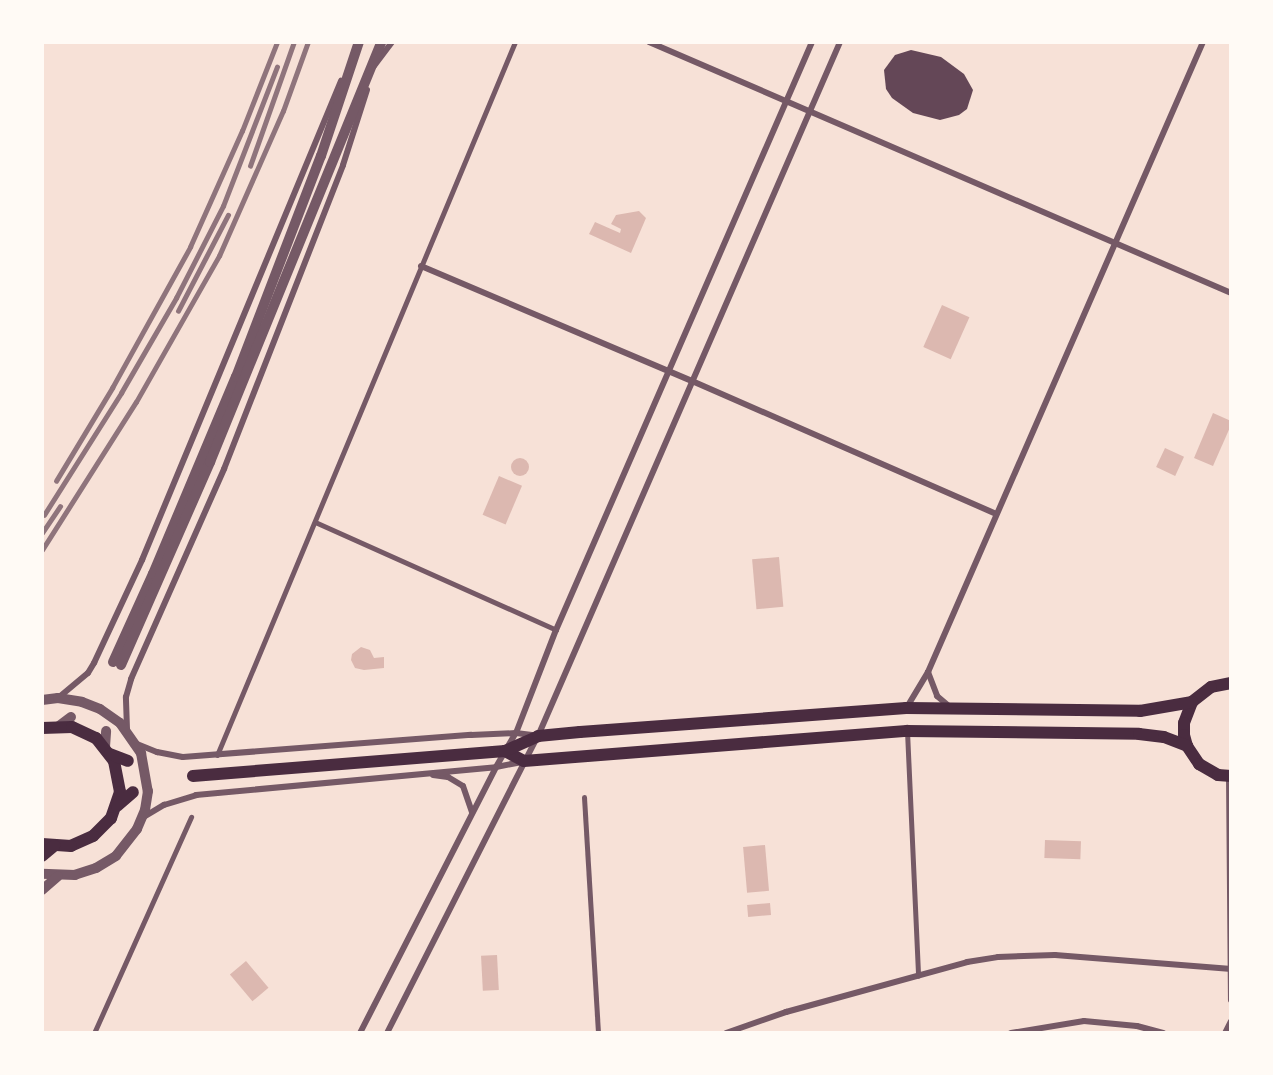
<!DOCTYPE html>
<style>
body{margin:0}
#map{position:relative;width:1273px;height:1075px;overflow:hidden;background:#f7e1d7;font-family:Montserrat,sans-serif}
div>[style]{position:absolute}
.water>*{inset:0;background:#dcb8b0;transform-origin:0 0}
.round{border-radius:50%}
.building>*{inset:0;background:#644757}
.pedestrian>*{height:5px;margin:-2.5px;padding:0 2.5px;transform-origin:2.5px;border-radius:2.5px;background:#755966}
.minor>*{height:6px;margin:-3px;padding:0 3px;transform-origin:3px;border-radius:3px;background:#755966}
.tertiary>*{height:10px;margin:-5px;padding:0 5px;transform-origin:5px;border-radius:5px;background:#755966}
.secondary>*{height:12px;margin:-6px;padding:0 6px;transform-origin:6px;border-radius:6px;background:#4a2c40}
.rail>*{height:4.5px;margin:-2.25px;padding:0 2.25px;transform-origin:2.25px;border-radius:2.25px;background:#8f747c}
span{translate:-50% -50%;white-space:nowrap;text-align:center;line-height:1.15;-webkit-text-stroke:4.5px #fffaf5;paint-order:stroke}
.frame{position:absolute;inset:0;border:44px solid #fffaf5;pointer-events:none}
</style>
<div id="map">
<div class="water">
<i style="clip-path:polygon(639px 211px,646px 218px,631px 253px,589px 234px,595px 222px,620px 233px,621px 229px,611px 224px,616px 215px)"></i>
<i style="left:942px;top:305px;width:30px;height:46px;rotate:24deg"></i>
<i style="clip-path:polygon(1213px 413px,1231px 421px,1231px 425px,1213px 466px,1194px 458px)"></i>
<i style="left:1165px;top:448px;width:21px;height:21px;rotate:25deg"></i>
<i class="round" style="left:511px;top:458px;width:18px;height:18px"></i>
<i style="left:499px;top:476px;width:25px;height:42px;rotate:23deg"></i>
<i style="left:779px;top:557px;width:50px;height:27px;rotate:85deg"></i>
<i style="clip-path:polygon(361px 647px,370px 650px,374px 658px,384px 657px,384px 668px,364px 670px,355px 668px,351px 660px,352px 654px)"></i>
<i style="left:1045px;top:840px;width:36px;height:18px;rotate:2deg"></i>
<i style="left:765px;top:845px;width:46px;height:22px;rotate:85deg"></i>
<i style="left:770px;top:903px;width:12px;height:23px;rotate:85deg"></i>
<i style="left:497px;top:955px;width:35px;height:16px;rotate:87deg"></i>
<i style="left:246px;top:961px;width:35px;height:21px;rotate:50deg"></i>
</div>
<div class="building">
<i style="clip-path:polygon(911px 50px,941px 57px,964px 74px,973px 90px,967px 109px,959px 115px,940px 120px,913px 113px,892px 98px,886px 89px,884px 70px,895px 55px)"></i>
</div>
<div class="pedestrian">
<i style="left:315px;top:522px;width:264px;rotate:24.1deg"></i>
<i style="left:907px;top:731px;width:245px;rotate:87.4deg"></i>
<i style="left:217px;top:755px;width:773px;rotate:-67.32deg"></i>
<i style="left:584px;top:797px;width:236px;rotate:86.6deg"></i>
<i style="left:94px;top:1033px;width:237px;rotate:-65.8deg"></i>
</div>
<div class="minor">
<i style="left:649px;top:42px;width:634px;rotate:23.33deg"></i>
<i style="left:374px;top:66px;width:30px;rotate:-53deg"></i>
<i style="left:421px;top:266px;width:294px;rotate:23deg"></i>
<i style="left:692px;top:381px;width:332px;rotate:23.6deg"></i>
<i style="left:928px;top:672px;width:26px;rotate:69deg"></i>
<i style="left:937px;top:696px;width:17px;rotate:40deg"></i>
<i style="left:58px;top:698px;width:39px;rotate:-40deg"></i>
<i style="left:88px;top:673px;width:12px;rotate:-59deg"></i>
<i style="left:94px;top:663px;width:114px;rotate:-65deg"></i>
<i style="left:142px;top:560px;width:519px;rotate:-67.44deg"></i>
<i style="left:907px;top:707px;width:41px;rotate:-59deg"></i>
<i style="left:928px;top:672px;width:687px;rotate:-66.42deg"></i>
<i style="left:127px;top:729px;width:32px;rotate:-92deg"></i>
<i style="left:126px;top:697px;width:19px;rotate:-74deg"></i>
<i style="left:131px;top:679px;width:230px;rotate:-66.1deg"></i>
<i style="left:224px;top:469px;width:326px;rotate:-68.6deg"></i>
<i style="left:343px;top:165px;width:79px;rotate:-72.3deg"></i>
<i style="left:137px;top:744px;width:22px;rotate:22deg"></i>
<i style="left:157px;top:752px;width:26px;rotate:11deg"></i>
<i style="left:183px;top:757px;width:289px;rotate:-4.4deg"></i>
<i style="left:471px;top:735px;width:45px;rotate:-2.5deg"></i>
<i style="left:516px;top:733px;width:16px;rotate:7deg"></i>
<i style="left:433px;top:775px;width:15px;rotate:8deg"></i>
<i style="left:448px;top:777px;width:17px;rotate:31deg"></i>
<i style="left:463px;top:786px;width:28px;rotate:71deg"></i>
<i style="left:1229px;top:776px;width:224px;rotate:89.5deg"></i>
<i style="left:142px;top:818px;width:26px;rotate:-31deg"></i>
<i style="left:164px;top:805px;width:34px;rotate:-17deg"></i>
<i style="left:196px;top:795px;width:301px;rotate:-5.3deg"></i>
<i style="left:496px;top:767px;width:25px;rotate:-11deg"></i>
<i style="left:360px;top:1033px;width:299px;rotate:-62.9deg"></i>
<i style="left:496px;top:767px;width:39px;rotate:-60deg"></i>
<i style="left:516px;top:733px;width:110px;rotate:-68.8deg"></i>
<i style="left:556px;top:630px;width:641px;rotate:-66.47deg"></i>
<i style="left:387px;top:1033px;width:333px;rotate:-63.1deg"></i>
<i style="left:538px;top:736px;width:757px;rotate:-66.48deg"></i>
<i style="left:726px;top:1033px;width:64px;rotate:-19.3deg"></i>
<i style="left:786px;top:1012px;width:188px;rotate:-15.4deg"></i>
<i style="left:967px;top:962px;width:31px;rotate:-9deg"></i>
<i style="left:998px;top:957px;width:57px;rotate:-2deg"></i>
<i style="left:1055px;top:955px;width:177px;rotate:4.5deg"></i>
<i style="left:1011px;top:1033px;width:74px;rotate:-9.3deg"></i>
<i style="left:1084px;top:1021px;width:53px;rotate:5.4deg"></i>
<i style="left:1137px;top:1026px;width:27px;rotate:15deg"></i>
<i style="left:1225px;top:1033px;width:13px;rotate:-63deg"></i>
</div>
<div class="tertiary">
<i style="left:113px;top:662px;width:97px;rotate:-65.6deg"></i>
<i style="left:153px;top:574px;width:214px;rotate:-67.2deg"></i>
<i style="left:236px;top:377px;width:237px;rotate:-69deg"></i>
<i style="left:321px;top:156px;width:120px;rotate:-71.6deg"></i>
<i style="left:121px;top:665px;width:222px;rotate:-66.3deg"></i>
<i style="left:210px;top:462px;width:453px;rotate:-67.8deg"></i>
<i style="left:42px;top:700px;width:16px;rotate:-7deg"></i>
<i style="left:58px;top:698px;width:24px;rotate:9deg"></i>
<i style="left:82px;top:702px;width:19px;rotate:21deg"></i>
<i style="left:100px;top:709px;width:24px;rotate:35deg"></i>
<i style="left:120px;top:723px;width:37px;rotate:55deg"></i>
<i style="left:141px;top:753px;width:39px;rotate:80deg"></i>
<i style="left:148px;top:791px;width:19px;rotate:99deg"></i>
<i style="left:145px;top:810px;width:21px;rotate:113deg"></i>
<i style="left:137px;top:829px;width:34px;rotate:128deg"></i>
<i style="left:116px;top:856px;width:23px;rotate:149deg"></i>
<i style="left:96px;top:868px;width:22px;rotate:162deg"></i>
<i style="left:75px;top:875px;width:33px;rotate:-178deg"></i>
<i style="left:59px;top:726px;width:15px;rotate:-37deg"></i>
<i style="left:105px;top:747px;width:16px;rotate:-86deg"></i>
<i style="left:42px;top:890px;width:21px;rotate:-41deg"></i>
</div>
<div class="secondary">
<i style="left:1231px;top:683px;width:20px;rotate:169deg"></i>
<i style="left:1211px;top:687px;width:24px;rotate:142deg"></i>
<i style="left:1192px;top:702px;width:22px;rotate:111deg"></i>
<i style="left:1184px;top:723px;width:12px;rotate:90deg"></i>
<i style="left:1184px;top:735px;width:11px;rotate:75deg"></i>
<i style="left:1187px;top:746px;width:22px;rotate:56deg"></i>
<i style="left:1199px;top:764px;width:22px;rotate:30deg"></i>
<i style="left:1218px;top:775px;width:13px;rotate:4deg"></i>
<i style="left:42px;top:728px;width:30px;rotate:-2deg"></i>
<i style="left:72px;top:727px;width:26px;rotate:25deg"></i>
<i style="left:96px;top:738px;width:29px;rotate:52deg"></i>
<i style="left:114px;top:761px;width:32px;rotate:79deg"></i>
<i style="left:120px;top:792px;width:28px;rotate:109deg"></i>
<i style="left:111px;top:818px;width:25px;rotate:135deg"></i>
<i style="left:93px;top:836px;width:24px;rotate:156deg"></i>
<i style="left:71px;top:846px;width:29px;rotate:-176deg"></i>
<i style="left:505px;top:751px;width:21px;rotate:28deg"></i>
<i style="left:524px;top:761px;width:384px;rotate:-4.5deg"></i>
<i style="left:907px;top:731px;width:232px;rotate:0.7deg"></i>
<i style="left:1139px;top:734px;width:25px;rotate:7deg"></i>
<i style="left:1164px;top:737px;width:25px;rotate:21deg"></i>
<i style="left:110px;top:754px;width:19px;rotate:21deg"></i>
<i style="left:193px;top:776px;width:313px;rotate:-4.6deg"></i>
<i style="left:505px;top:751px;width:36px;rotate:-24deg"></i>
<i style="left:538px;top:736px;width:42px;rotate:-5.4deg"></i>
<i style="left:580px;top:732px;width:327px;rotate:-4.2deg"></i>
<i style="left:906px;top:708px;width:234px;rotate:0.7deg"></i>
<i style="left:1140px;top:711px;width:53px;rotate:-9.8deg"></i>
<i style="left:117px;top:806px;width:21px;rotate:-41deg"></i>
<i style="left:42px;top:856px;width:16px;rotate:-40deg"></i>
</div>
<div class="rail">
<i style="left:250px;top:166px;width:132px;rotate:-70.5deg"></i>
<i style="left:178px;top:311px;width:108px;rotate:-62.5deg"></i>
<i style="left:56px;top:481px;width:109px;rotate:-58.9deg"></i>
<i style="left:112px;top:388px;width:161px;rotate:-61deg"></i>
<i style="left:190px;top:247px;width:127px;rotate:-65.9deg"></i>
<i style="left:242px;top:131px;width:96px;rotate:-68.5deg"></i>
<i style="left:44px;top:515px;width:144px;rotate:-57.7deg"></i>
<i style="left:121px;top:393px;width:110px;rotate:-59.9deg"></i>
<i style="left:176px;top:298px;width:103px;rotate:-62.9deg"></i>
<i style="left:223px;top:206px;width:149px;rotate:-68.8deg"></i>
<i style="left:42px;top:533px;width:32px;rotate:-56deg"></i>
<i style="left:42px;top:550px;width:175px;rotate:-57.6deg"></i>
<i style="left:136px;top:402px;width:168px;rotate:-60.4deg"></i>
<i style="left:219px;top:256px;width:158px;rotate:-66.2deg"></i>
<i style="left:283px;top:111px;width:73px;rotate:-70.1deg"></i>
</div>
<div class="frame"></div>
</div>
